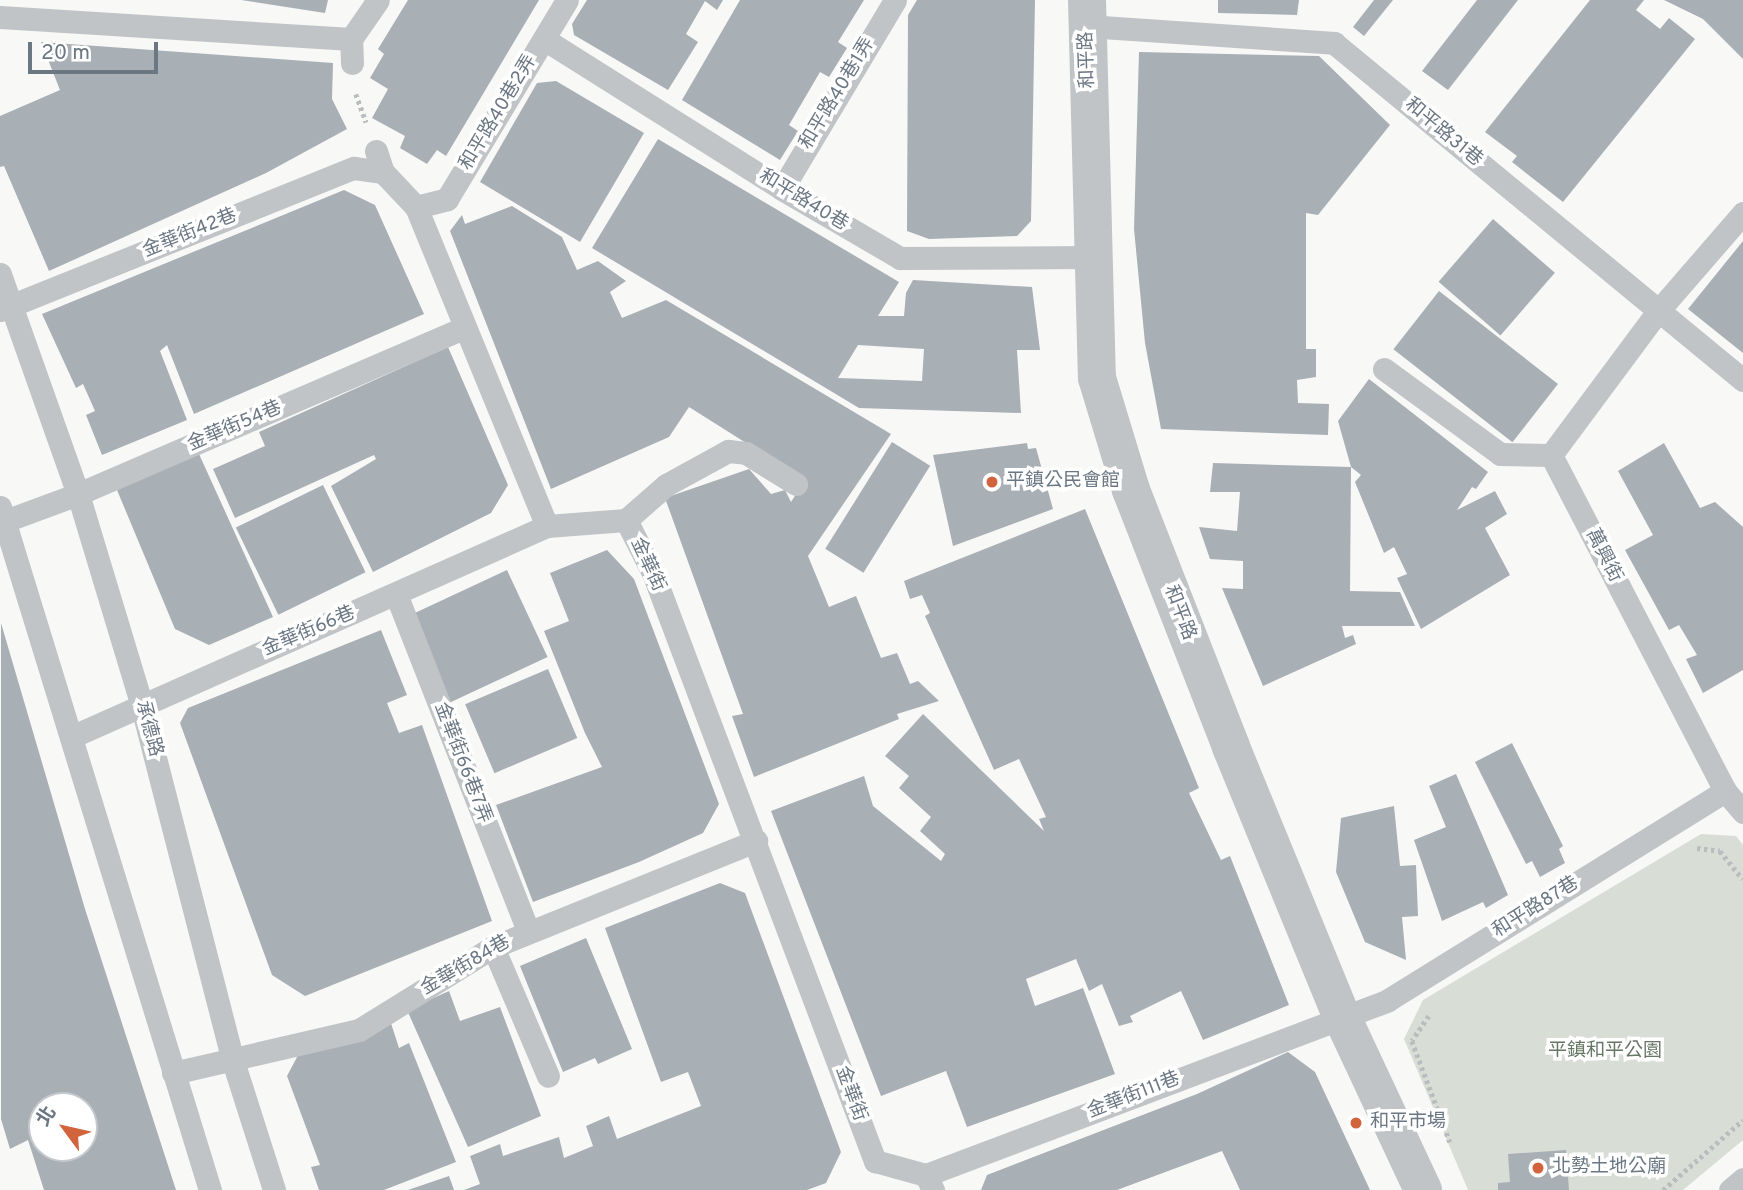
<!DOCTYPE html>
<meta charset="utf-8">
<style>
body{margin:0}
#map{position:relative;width:1743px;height:1190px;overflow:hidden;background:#f8f8f6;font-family:Overpass,"Noto Sans TC",sans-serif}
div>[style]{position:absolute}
.green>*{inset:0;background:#d8ddd6}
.building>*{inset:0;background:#a8afb5;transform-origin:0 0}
.path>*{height:4.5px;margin-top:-2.25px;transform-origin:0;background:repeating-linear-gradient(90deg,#babdbf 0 3.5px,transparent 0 7px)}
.service>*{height:23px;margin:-11.5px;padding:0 11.5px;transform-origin:11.5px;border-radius:11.5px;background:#c0c4c7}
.minor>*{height:38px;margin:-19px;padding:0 19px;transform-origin:19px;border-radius:19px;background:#c0c4c7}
.dots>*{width:19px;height:19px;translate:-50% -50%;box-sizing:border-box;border:4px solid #fff;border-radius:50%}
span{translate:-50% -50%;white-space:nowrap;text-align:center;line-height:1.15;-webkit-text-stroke:7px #fff;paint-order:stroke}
.street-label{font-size:19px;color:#6b7884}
.poi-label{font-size:19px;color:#6b7884}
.left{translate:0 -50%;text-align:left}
.park-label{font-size:19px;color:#677765}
.north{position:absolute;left:28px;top:1092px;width:70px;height:70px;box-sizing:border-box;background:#fff;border:2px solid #c4c9ce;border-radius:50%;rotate:303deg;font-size:19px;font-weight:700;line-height:28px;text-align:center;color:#6b7884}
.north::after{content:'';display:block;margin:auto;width:24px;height:32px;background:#d2643d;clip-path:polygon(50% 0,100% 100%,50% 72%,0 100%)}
.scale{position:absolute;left:28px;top:42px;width:130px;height:32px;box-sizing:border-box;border:4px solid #6b7884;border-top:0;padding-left:9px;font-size:21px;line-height:24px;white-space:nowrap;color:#6b7884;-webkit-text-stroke:5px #fff;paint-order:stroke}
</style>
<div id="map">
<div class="green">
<i style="clip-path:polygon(1701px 834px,1736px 836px,1743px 845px,1743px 1140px,1683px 1190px,1468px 1190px,1404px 1039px,1423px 1000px)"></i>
</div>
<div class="building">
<i style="clip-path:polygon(241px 0,328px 0,325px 13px)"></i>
<i style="clip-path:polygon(408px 0,539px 0,446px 156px,437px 150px,427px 164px,400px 148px,405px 136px,372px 118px,388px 89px,370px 78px,384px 54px,378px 49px)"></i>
<i style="clip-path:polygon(587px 0,723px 0,717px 10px,705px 1px,686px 34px,698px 42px,668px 90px,574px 35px,572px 24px)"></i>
<i style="clip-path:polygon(740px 0,864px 0,838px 42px,847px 48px,829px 77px,820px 72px,789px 125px,798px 131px,780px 160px,682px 100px)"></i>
<i style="clip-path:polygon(917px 0,1035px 0,1031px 221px,1017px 236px,929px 239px,907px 231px,908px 15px)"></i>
<i style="clip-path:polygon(1218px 0,1299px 0,1297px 15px,1218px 13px)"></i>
<i style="clip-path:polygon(1374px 0,1393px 0,1364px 36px,1353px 27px)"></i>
<i style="clip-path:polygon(1477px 0,1518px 0,1448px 90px,1422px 71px)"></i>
<i style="clip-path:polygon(1590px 0,1644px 0,1636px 10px,1660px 29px,1669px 18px,1695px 39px,1563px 202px,1512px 162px,1517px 156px,1485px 132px)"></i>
<i style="clip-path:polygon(1664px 0,1743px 0,1743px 59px,1703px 19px)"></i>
<i style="clip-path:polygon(41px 42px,333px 63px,332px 99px,347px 129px,266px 173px,49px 271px,4px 166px,0 167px,0 116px,60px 90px)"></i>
<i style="clip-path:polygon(1139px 52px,1319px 56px,1390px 125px,1318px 215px,1306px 213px,1306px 349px,1316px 349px,1316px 377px,1297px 380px,1298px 403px,1329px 404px,1328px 435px,1161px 429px,1145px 343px,1134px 229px)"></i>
<i style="clip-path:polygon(556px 81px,644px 133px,580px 242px,480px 182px,537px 83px)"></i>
<i style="clip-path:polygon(evenodd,658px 139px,899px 282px,878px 316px,904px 316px,906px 293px,913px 280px,1032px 287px,1040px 350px,1017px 350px,1021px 413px,859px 408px,592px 248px,658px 139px,858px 345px,924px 349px,922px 381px,838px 378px,858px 345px)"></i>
<i style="clip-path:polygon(344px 190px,375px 205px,424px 314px,194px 414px,167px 345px,160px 351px,187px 420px,102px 455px,86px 415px,95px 411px,83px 384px,76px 388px,42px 314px)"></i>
<i style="clip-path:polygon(512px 206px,562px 237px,577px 270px,598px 261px,626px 281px,610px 292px,622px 318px,666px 300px,891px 434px,808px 556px,829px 607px,856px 596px,881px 658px,897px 653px,910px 684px,918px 681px,939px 701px,897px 714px,899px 719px,754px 777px,732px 716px,743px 714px,665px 498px,749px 469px,771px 494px,785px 490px,791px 502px,805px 480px,689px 407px,669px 437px,551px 489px,450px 231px,462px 215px,465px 224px)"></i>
<i style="left:1493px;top:219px;width:82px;height:83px;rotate:41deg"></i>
<i style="clip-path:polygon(1743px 241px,1743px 353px,1688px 309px)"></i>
<i style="left:1439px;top:291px;width:151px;height:74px;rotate:38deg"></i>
<i style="clip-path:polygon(448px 347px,508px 485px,491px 513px,373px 572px,331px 486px,376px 459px,374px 455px,235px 518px,213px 469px,265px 446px,259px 432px)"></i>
<i style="clip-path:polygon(1369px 379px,1488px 472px,1476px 489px,1472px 487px,1457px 510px,1495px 491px,1507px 514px,1485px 528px,1510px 575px,1421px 629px,1397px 578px,1407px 574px,1394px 547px,1384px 553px,1355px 482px,1361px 475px,1351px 467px,1350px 591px,1400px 592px,1415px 626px,1342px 626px,1345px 638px,1353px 635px,1356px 644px,1263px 686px,1222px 588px,1243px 589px,1243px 561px,1210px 559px,1199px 527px,1237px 531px,1240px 492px,1210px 492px,1213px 463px,1351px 467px,1338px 421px)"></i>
<i style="left:892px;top:442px;width:45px;height:126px;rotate:32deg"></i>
<i style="clip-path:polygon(1027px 443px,1028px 449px,1036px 448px,1053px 509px,953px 546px,933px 455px)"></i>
<i style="clip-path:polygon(1664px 443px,1700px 508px,1715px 502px,1743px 527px,1743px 670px,1703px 693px,1686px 659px,1697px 655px,1679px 625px,1669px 630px,1625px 550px,1653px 535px,1618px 471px)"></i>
<i style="clip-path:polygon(199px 454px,273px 617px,209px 645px,175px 629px,117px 490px)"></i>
<i style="left:323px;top:485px;width:97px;height:97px;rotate:64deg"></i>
<i style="clip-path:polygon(1085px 509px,1199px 788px,1189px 793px,1221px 860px,1230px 856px,1289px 1005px,1203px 1040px,1181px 991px,1130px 1016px,1133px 1022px,1119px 1026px,1102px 984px,1089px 991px,1076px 959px,1026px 979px,1035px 1006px,1083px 988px,1115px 1074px,967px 1127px,946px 1071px,881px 1096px,771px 811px,864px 776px,873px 806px,941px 861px,945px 854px,920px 831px,931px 817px,899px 788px,909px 776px,885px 756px,923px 714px,1044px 831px,1039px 819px,1046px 817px,1019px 759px,994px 770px,925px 616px,930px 613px,922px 595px,910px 599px,904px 581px)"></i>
<i style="clip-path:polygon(607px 550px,634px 579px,719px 804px,703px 833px,639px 862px,533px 902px,496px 805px,602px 767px,585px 733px,544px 631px,569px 621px,550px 573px)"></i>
<i style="left:507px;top:570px;width:96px;height:113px;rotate:65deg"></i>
<i style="clip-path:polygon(evenodd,1px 623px,85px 909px,176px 1190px,44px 1190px,28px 1140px,10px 1149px,1px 1119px,1px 623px,42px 1106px,84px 1106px,84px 1148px,42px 1148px,42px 1106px)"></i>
<i style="clip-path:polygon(381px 630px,407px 695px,387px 703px,399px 733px,422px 725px,492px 921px,305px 996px,272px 975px,180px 723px,188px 708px)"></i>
<i style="left:548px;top:669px;width:75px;height:90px;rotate:67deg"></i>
<i style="clip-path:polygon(1512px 743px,1563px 846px,1559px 849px,1565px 863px,1540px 877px,1532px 861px,1526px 864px,1475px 762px)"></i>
<i style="clip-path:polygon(1456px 774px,1508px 895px,1486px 908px,1483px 902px,1442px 921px,1414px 840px,1446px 827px,1429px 786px)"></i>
<i style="clip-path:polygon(1394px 806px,1400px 866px,1416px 865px,1418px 916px,1402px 917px,1406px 960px,1365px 942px,1336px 872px,1341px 818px)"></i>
<i style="clip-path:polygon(720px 883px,745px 893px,841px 1152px,826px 1183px,807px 1190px,464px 1190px,480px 1184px,470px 1156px,500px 1144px,503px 1156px,559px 1137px,564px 1158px,593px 1146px,586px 1126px,609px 1116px,617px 1139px,701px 1106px,688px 1072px,661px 1082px,605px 928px)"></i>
<i style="clip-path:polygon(586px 938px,632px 1049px,598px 1064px,595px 1058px,563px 1072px,520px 966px)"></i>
<i style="clip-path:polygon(449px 991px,460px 1021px,500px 1007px,541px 1116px,468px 1147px,407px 1010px)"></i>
<i style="clip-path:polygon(389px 1017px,399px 1048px,409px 1043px,456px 1162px,384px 1190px,319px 1190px,311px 1167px,320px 1165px,287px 1076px,305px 1042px)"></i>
<i style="clip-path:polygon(1288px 1052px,1315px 1072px,1370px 1190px,1240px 1190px,1222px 1151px,1117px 1190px,981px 1190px,987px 1175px,1197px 1094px)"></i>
<i style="clip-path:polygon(1566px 1150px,1569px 1190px,1498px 1190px,1498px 1183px,1510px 1182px,1508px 1154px)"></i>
<i style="clip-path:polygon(449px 1176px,454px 1190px,408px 1190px)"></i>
</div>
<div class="path">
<i style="left:356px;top:94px;width:30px;rotate:70deg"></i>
<i style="left:1697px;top:848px;width:23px;rotate:7deg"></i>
<i style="left:1720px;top:851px;width:36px;rotate:51deg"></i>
<i style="left:1429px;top:1016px;width:30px;rotate:124deg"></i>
<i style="left:1412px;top:1041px;width:108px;rotate:69.4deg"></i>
<i style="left:1663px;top:1190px;width:106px;rotate:-41.2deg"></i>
</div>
<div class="service">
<i style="left:0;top:17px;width:352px;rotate:3.6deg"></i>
<i style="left:1087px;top:26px;width:248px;rotate:3.9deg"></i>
<i style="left:1334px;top:43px;width:530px;rotate:39.49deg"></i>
<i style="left:544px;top:39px;width:281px;rotate:32.2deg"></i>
<i style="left:782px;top:189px;width:137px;rotate:30.3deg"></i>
<i style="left:900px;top:258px;width:193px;rotate:-0.3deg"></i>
<i style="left:352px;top:63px;width:24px;rotate:-92deg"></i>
<i style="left:351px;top:39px;width:47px;rotate:-55.3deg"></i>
<i style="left:376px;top:151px;width:22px;rotate:72deg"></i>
<i style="left:383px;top:172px;width:48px;rotate:46.7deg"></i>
<i style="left:416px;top:207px;width:345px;rotate:67.7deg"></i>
<i style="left:547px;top:526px;width:79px;rotate:-4.3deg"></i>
<i style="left:626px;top:520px;width:59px;rotate:63deg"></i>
<i style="left:653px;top:573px;width:629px;rotate:69.32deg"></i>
<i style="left:875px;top:1161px;width:53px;rotate:15.4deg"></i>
<i style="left:926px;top:1175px;width:17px;rotate:65deg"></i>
<i style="left:782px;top:189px;width:220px;rotate:-59.1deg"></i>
<i style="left:416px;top:207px;width:32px;rotate:-14deg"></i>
<i style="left:447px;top:199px;width:232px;rotate:-58.9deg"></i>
<i style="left:1743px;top:213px;width:130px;rotate:130.9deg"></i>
<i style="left:1658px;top:311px;width:179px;rotate:126.6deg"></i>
<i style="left:1551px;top:455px;width:378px;rotate:62.6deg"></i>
<i style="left:1725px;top:791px;width:28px;rotate:49deg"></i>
<i style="left:0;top:274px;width:233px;rotate:70.5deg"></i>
<i style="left:78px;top:494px;width:218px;rotate:73.2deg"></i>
<i style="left:141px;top:703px;width:366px;rotate:75.6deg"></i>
<i style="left:232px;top:1058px;width:139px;rotate:72.3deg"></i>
<i style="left:0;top:310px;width:381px;rotate:-21.9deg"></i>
<i style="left:354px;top:168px;width:29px;rotate:8deg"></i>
<i style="left:1384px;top:369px;width:144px;rotate:36.2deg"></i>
<i style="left:1500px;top:454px;width:51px;rotate:1.1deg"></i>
<i style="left:0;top:507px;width:715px;rotate:72.91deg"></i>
<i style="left:626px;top:520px;width:53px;rotate:-41.2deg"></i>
<i style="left:666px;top:485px;width:71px;rotate:-28.7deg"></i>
<i style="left:728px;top:451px;width:18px;rotate:6deg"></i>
<i style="left:746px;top:453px;width:59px;rotate:31.8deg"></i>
<i style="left:5px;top:521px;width:78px;rotate:-20.3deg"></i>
<i style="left:78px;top:494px;width:419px;rotate:-23.3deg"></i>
<i style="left:396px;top:594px;width:362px;rotate:68.6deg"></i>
<i style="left:71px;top:737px;width:521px;rotate:-23.91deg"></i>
<i style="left:493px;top:947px;width:140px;rotate:66.9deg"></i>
<i style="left:173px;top:1073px;width:191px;rotate:-13deg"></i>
<i style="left:359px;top:1030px;width:158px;rotate:-31.8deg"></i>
<i style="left:493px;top:947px;width:284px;rotate:-22deg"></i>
<i style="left:926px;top:1175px;width:494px;rotate:-20.7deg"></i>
<i style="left:1388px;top:1000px;width:397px;rotate:-31.8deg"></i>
<i style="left:1730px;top:1190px;width:17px;rotate:-40deg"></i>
</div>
<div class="minor">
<i style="left:1087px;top:0;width:378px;rotate:88.5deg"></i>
<i style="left:1097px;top:378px;width:117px;rotate:73.1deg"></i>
<i style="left:1131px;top:490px;width:276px;rotate:68.7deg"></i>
<i style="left:1231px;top:747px;width:292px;rotate:67.7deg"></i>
<i style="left:1342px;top:1017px;width:191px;rotate:64.9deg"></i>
</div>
<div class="dots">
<i style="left:992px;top:482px;background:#d2643d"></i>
<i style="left:1356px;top:1123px;background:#d2643d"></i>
<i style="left:1538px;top:1168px;background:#d2643d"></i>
</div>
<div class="street-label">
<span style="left:1088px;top:60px;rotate:-92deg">和平路</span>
<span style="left:838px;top:94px;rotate:-59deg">和平路40巷1弄</span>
<span style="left:499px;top:113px;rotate:-59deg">和平路40巷2弄</span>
<span style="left:1443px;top:133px;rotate:40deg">和平路31巷</span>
<span style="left:803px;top:201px;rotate:31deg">和平路40巷</span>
<span style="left:190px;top:234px;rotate:-22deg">金華街42巷</span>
<span style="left:235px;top:427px;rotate:-23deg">金華街54巷</span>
<span style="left:1603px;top:556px;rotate:63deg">萬興街</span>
<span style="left:647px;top:565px;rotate:65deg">金華街</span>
<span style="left:1179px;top:613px;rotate:69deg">和平路</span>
<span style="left:309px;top:632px;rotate:-23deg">金華街66巷</span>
<span style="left:148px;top:729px;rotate:75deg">承德路</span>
<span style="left:462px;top:763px;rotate:69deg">金華街66巷7弄</span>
<span style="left:1536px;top:908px;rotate:-32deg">和平路87巷</span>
<span style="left:466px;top:966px;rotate:-30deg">金華街84巷</span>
<span style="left:850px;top:1094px;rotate:70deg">金華街</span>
<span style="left:1134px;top:1096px;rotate:-21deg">金華街111巷</span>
</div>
<div class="poi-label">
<span class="left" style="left:1006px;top:482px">平鎮公民會館</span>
<span class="left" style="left:1370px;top:1123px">和平市場</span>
<span class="left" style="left:1552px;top:1168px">北勢土地公廟</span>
</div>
<div class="park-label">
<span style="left:1605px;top:1052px">平鎮和平公園</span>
</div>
<div class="north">北</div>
<div class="scale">20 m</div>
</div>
